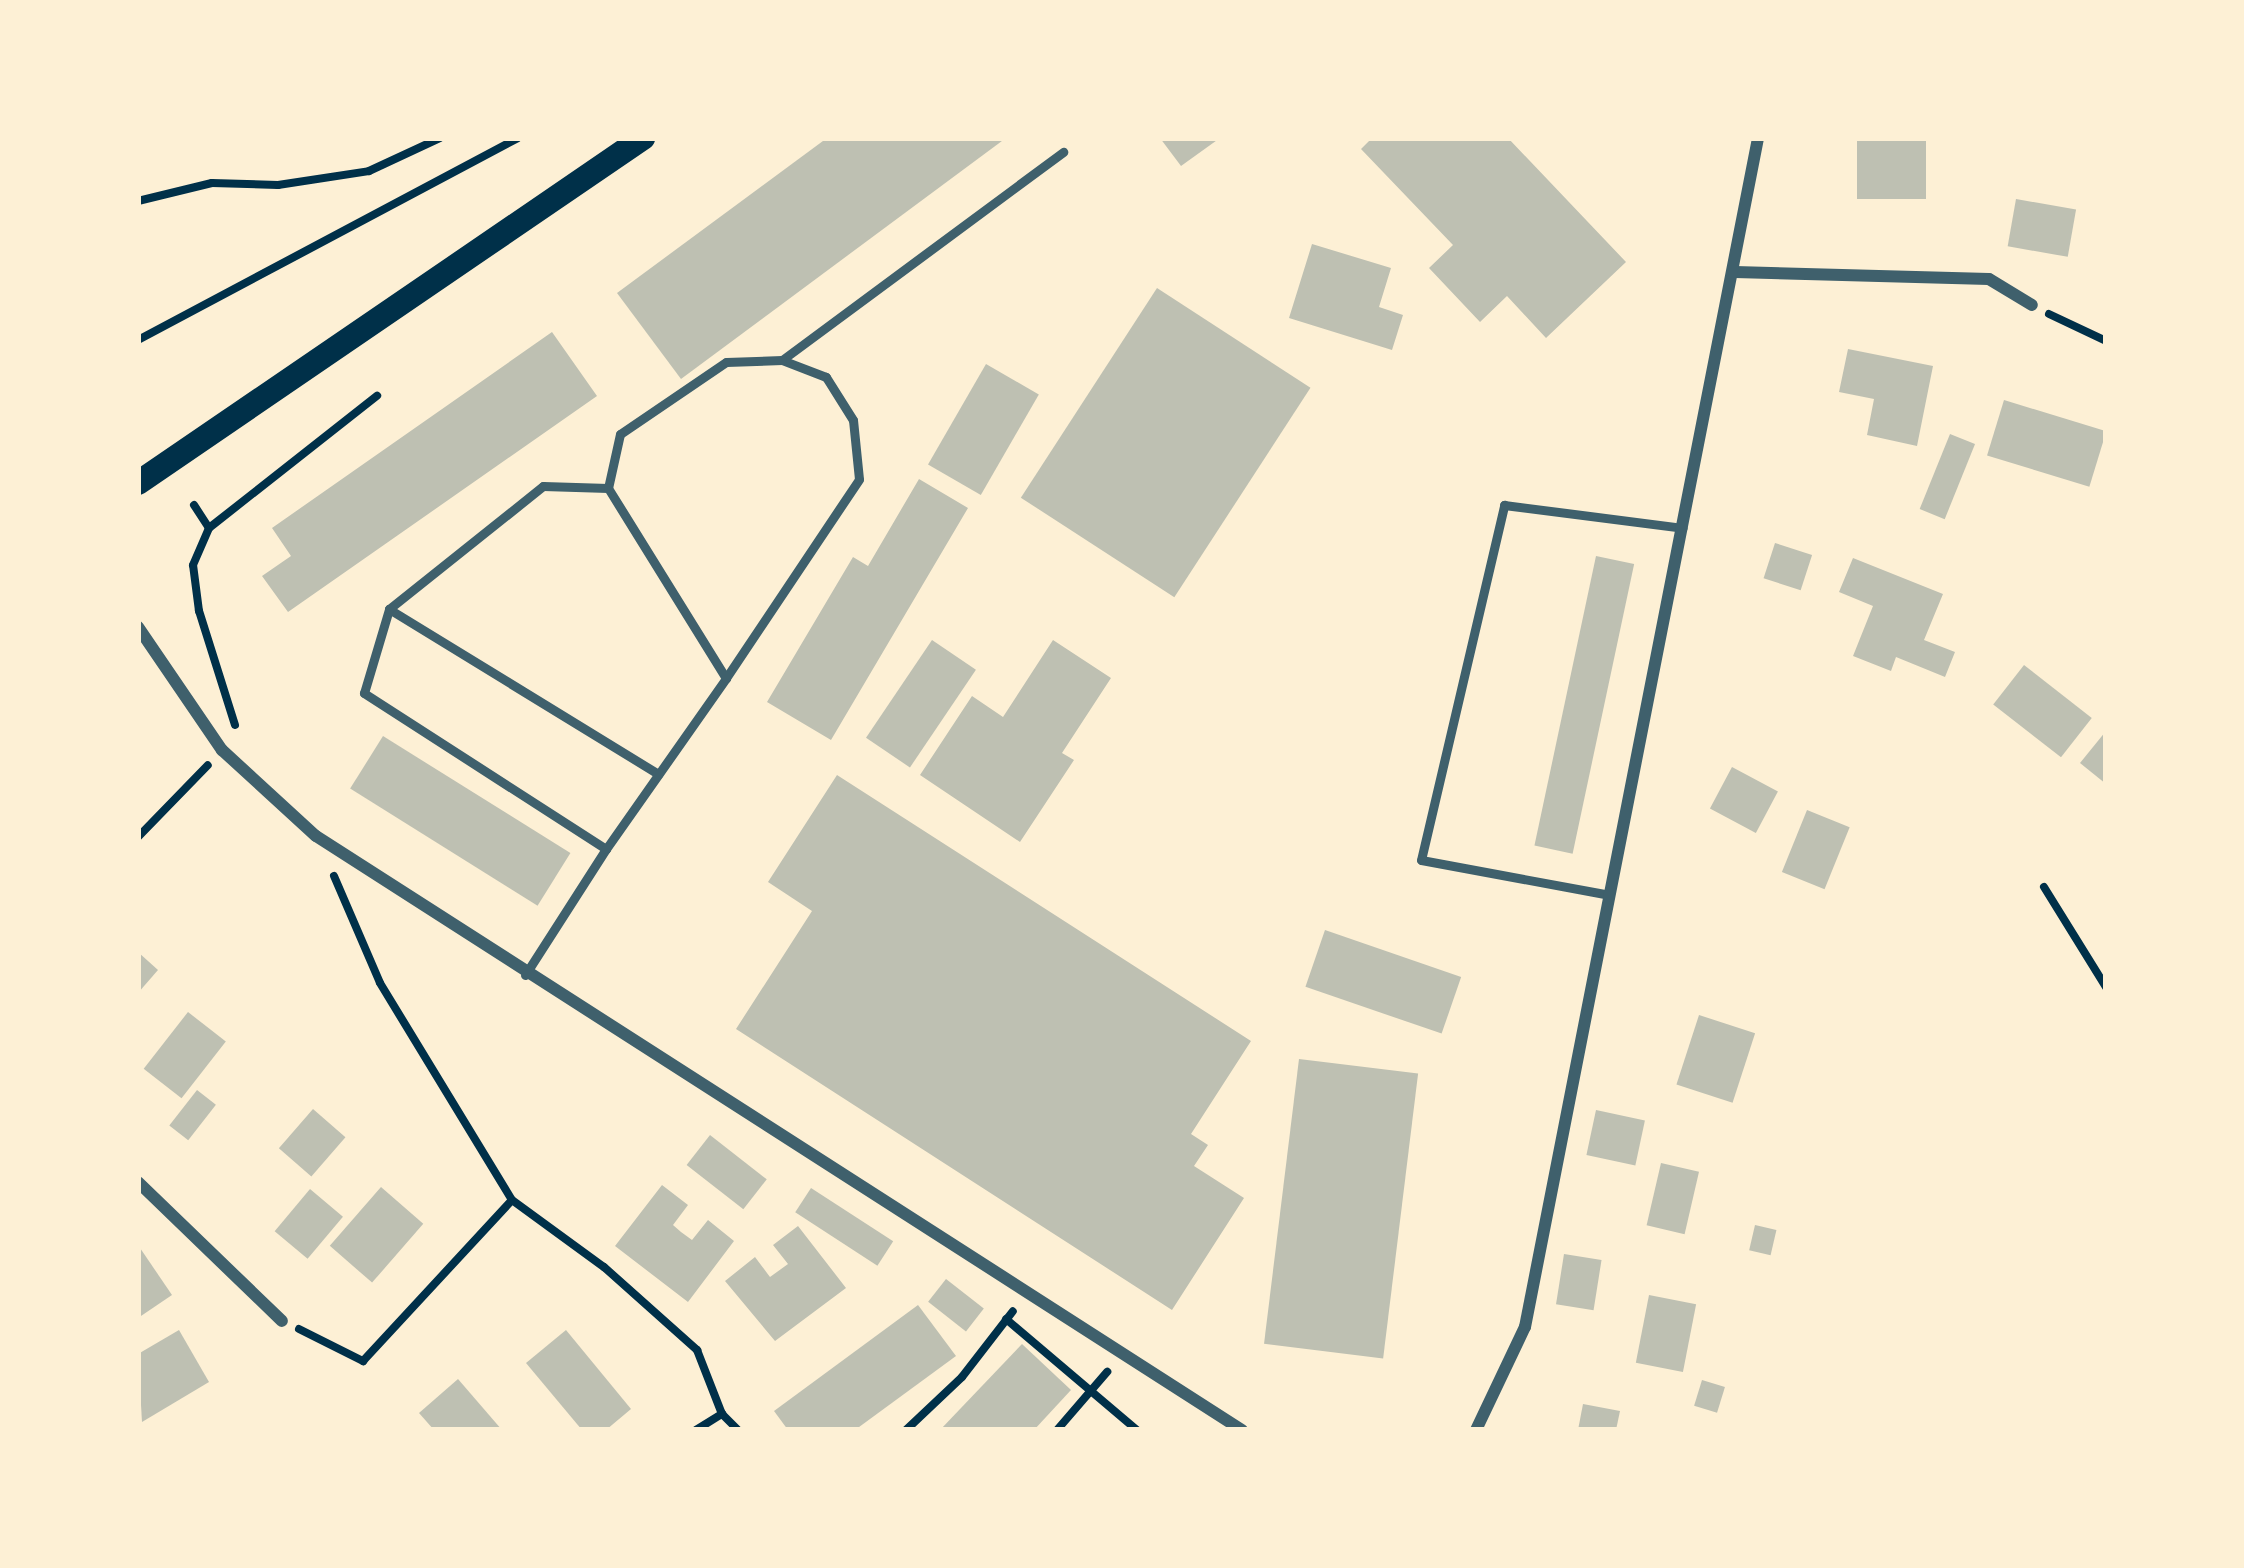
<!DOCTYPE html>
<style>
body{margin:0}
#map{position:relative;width:2244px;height:1568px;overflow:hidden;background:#fdf0d5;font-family:"Archivo Narrow",sans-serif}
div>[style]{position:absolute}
.building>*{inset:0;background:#bec0b2;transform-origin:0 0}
.path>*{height:8px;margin:-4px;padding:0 4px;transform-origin:4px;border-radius:4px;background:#003049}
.service>*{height:9px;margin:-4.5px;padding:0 4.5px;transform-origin:4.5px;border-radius:4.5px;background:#3f606c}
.minor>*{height:12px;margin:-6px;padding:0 6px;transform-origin:6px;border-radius:6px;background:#3f606c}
.secondary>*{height:24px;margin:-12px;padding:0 12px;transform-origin:12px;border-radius:12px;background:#003049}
span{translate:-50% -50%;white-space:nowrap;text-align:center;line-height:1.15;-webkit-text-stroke:12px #fdf0d5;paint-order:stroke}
.frame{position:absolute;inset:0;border:141px solid #fdf0d5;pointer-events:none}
</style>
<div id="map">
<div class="building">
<i style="clip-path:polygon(827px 138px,1006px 138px,681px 379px,617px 293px)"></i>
<i style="clip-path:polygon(1160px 138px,1220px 138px,1181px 166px)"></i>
<i style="clip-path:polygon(1372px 138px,1508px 138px,1626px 262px,1546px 338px,1507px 296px,1480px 322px,1429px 268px,1453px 245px,1361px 149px)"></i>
<i style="left:1857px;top:138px;width:69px;height:61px"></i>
<i style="left:2016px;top:199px;width:61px;height:48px;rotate:10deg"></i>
<i style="clip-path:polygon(1312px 244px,1391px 268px,1379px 307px,1403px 315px,1392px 350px,1289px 318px)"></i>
<i style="left:1157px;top:288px;width:183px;height:250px;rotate:33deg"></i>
<i style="clip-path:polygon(552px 332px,597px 396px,288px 612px,262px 576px,291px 556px,272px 528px)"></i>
<i style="clip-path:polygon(1848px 349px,1933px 366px,1917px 446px,1867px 435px,1874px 399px,1839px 392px)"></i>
<i style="left:986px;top:364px;width:61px;height:116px;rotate:30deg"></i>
<i style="left:2004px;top:400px;width:107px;height:58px;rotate:17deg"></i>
<i style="left:1950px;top:434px;width:27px;height:81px;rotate:22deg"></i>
<i style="clip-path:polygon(919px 479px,968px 508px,831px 740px,767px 702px,853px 557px,868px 566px)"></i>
<i style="left:1775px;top:543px;width:39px;height:37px;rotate:18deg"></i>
<i style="left:1596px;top:556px;width:39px;height:296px;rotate:12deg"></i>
<i style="clip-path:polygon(1853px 558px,1943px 594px,1924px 640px,1955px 652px,1945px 677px,1896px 657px,1891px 671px,1853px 656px,1873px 606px,1839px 592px)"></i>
<i style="left:932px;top:640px;width:53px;height:118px;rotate:34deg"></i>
<i style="clip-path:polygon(1053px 640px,1111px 678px,1062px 753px,1074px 760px,1020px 842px,920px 775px,972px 696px,1003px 717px)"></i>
<i style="left:2024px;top:665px;width:86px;height:50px;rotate:38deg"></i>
<i style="clip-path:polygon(2106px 731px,2106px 784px,2080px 763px)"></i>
<i style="left:383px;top:736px;width:221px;height:62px;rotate:32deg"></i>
<i style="left:1732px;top:767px;width:52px;height:47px;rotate:28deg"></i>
<i style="clip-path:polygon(837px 775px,1251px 1041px,1191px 1134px,1208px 1145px,1194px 1166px,1244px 1198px,1172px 1310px,736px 1029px,812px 911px,768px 882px)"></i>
<i style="left:1807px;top:810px;width:46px;height:67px;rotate:22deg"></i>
<i style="left:1325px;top:930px;width:144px;height:60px;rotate:19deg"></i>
<i style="clip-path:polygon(138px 952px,158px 970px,138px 993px)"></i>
<i style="left:188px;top:1012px;width:48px;height:72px;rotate:38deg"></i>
<i style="left:1699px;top:1015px;width:59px;height:73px;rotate:18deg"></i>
<i style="left:1299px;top:1059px;width:120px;height:287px;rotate:7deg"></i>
<i style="left:197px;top:1090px;width:24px;height:45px;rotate:38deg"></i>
<i style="left:313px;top:1109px;width:43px;height:52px;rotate:41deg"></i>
<i style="left:1596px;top:1110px;width:50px;height:46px;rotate:12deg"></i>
<i style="left:710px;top:1135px;width:72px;height:38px;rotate:38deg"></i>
<i style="left:1661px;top:1163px;width:39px;height:64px;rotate:13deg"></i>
<i style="clip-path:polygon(662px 1185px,688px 1205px,673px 1225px,681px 1232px,692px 1240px,708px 1220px,734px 1241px,688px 1302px,615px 1246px)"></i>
<i style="left:381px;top:1187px;width:56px;height:78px;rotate:41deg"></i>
<i style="left:811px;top:1188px;width:98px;height:29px;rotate:33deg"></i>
<i style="left:310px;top:1189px;width:43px;height:55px;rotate:40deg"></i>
<i style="left:1755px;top:1225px;width:22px;height:26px;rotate:13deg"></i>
<i style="clip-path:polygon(798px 1226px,846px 1288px,775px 1341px,725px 1281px,755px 1257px,770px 1277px,788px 1264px,773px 1245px)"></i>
<i style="clip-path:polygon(138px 1245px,172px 1295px,138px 1318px)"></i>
<i style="left:1564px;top:1254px;width:38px;height:51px;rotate:9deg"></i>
<i style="left:946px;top:1279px;width:48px;height:29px;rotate:38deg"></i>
<i style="left:1649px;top:1295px;width:48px;height:69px;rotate:11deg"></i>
<i style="clip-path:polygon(918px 1305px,956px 1356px,855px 1430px,788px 1430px,774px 1411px)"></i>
<i style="clip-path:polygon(179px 1330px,209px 1382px,142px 1422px,138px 1354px)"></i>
<i style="clip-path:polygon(566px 1330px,631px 1409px,606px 1430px,582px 1430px,526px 1363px)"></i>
<i style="clip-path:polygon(1022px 1344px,1071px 1390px,1034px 1430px,940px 1430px)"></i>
<i style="clip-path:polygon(458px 1379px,502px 1430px,434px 1430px,419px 1413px)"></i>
<i style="left:1702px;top:1380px;width:24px;height:27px;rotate:17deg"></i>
<i style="clip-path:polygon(1583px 1404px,1620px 1411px,1616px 1430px,1578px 1430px)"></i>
</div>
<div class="path">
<i style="left:138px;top:201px;width:76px;rotate:-13.7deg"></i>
<i style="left:212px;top:183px;width:66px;rotate:1.7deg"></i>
<i style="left:278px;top:185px;width:92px;rotate:-8.7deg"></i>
<i style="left:369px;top:171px;width:78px;rotate:-24.9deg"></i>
<i style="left:2049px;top:314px;width:63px;rotate:25.3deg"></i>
<i style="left:138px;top:340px;width:430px;rotate:-28deg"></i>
<i style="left:194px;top:505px;width:27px;rotate:57deg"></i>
<i style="left:235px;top:725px;width:120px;rotate:-107.5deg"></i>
<i style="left:199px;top:611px;width:46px;rotate:-97.4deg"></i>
<i style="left:193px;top:565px;width:40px;rotate:-66.6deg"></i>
<i style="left:209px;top:528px;width:214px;rotate:-38.2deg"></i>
<i style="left:138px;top:837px;width:100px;rotate:-45.8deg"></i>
<i style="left:334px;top:876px;width:116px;rotate:66.7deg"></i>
<i style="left:380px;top:983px;width:254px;rotate:58.7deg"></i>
<i style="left:2044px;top:887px;width:118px;rotate:58.2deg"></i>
<i style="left:1006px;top:1319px;width:172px;rotate:40.3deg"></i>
<i style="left:299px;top:1329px;width:72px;rotate:26.6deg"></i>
<i style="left:363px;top:1361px;width:219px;rotate:-47.2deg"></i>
<i style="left:512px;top:1200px;width:114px;rotate:36.1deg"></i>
<i style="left:604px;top:1267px;width:125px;rotate:41.7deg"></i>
<i style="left:697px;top:1350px;width:69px;rotate:68.7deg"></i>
<i style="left:722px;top:1414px;width:23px;rotate:45deg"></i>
<i style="left:696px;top:1430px;width:31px;rotate:-32deg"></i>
<i style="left:906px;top:1430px;width:77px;rotate:-43.4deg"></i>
<i style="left:962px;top:1377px;width:83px;rotate:-52.3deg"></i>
<i style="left:1057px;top:1430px;width:77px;rotate:-49.2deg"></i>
</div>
<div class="service">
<i style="left:782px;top:360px;width:350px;rotate:-36.5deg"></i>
<i style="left:389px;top:609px;width:316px;rotate:31.5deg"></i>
<i style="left:606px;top:849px;width:288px;rotate:-147.2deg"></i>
<i style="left:364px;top:693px;width:88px;rotate:-73.4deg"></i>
<i style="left:389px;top:609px;width:197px;rotate:-38.6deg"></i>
<i style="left:543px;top:486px;width:65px;rotate:1.8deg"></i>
<i style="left:1610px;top:895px;width:192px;rotate:-169.5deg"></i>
<i style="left:1421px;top:860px;width:365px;rotate:-76.8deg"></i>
<i style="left:1504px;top:505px;width:180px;rotate:7.3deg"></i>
<i style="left:525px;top:975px;width:150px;rotate:-57.3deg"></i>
<i style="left:606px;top:849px;width:209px;rotate:-54.9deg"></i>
<i style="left:726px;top:678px;width:239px;rotate:-56.2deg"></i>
<i style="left:859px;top:479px;width:59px;rotate:-95.8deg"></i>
<i style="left:853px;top:420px;width:51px;rotate:-122.1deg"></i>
<i style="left:826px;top:377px;width:47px;rotate:-158.9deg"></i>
<i style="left:782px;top:360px;width:56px;rotate:178deg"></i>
<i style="left:726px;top:362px;width:128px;rotate:145.8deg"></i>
<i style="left:620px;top:434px;width:55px;rotate:102.5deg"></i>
<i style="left:608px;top:488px;width:224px;rotate:58.2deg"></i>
</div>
<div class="minor">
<i style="left:1735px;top:272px;width:254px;rotate:1.6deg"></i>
<i style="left:1989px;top:279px;width:50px;rotate:31.2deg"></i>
<i style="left:138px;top:627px;width:149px;rotate:55.7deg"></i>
<i style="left:222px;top:750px;width:127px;rotate:42.5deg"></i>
<i style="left:316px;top:836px;width:1100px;rotate:32.68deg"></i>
<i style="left:138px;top:1182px;width:200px;rotate:44deg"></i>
<i style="left:1476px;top:1430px;width:114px;rotate:-64.6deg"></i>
<i style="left:1525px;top:1327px;width:1212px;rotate:-78.91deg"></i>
</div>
<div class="secondary">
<i style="left:138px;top:483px;width:612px;rotate:-34.34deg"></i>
</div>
<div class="frame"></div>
</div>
